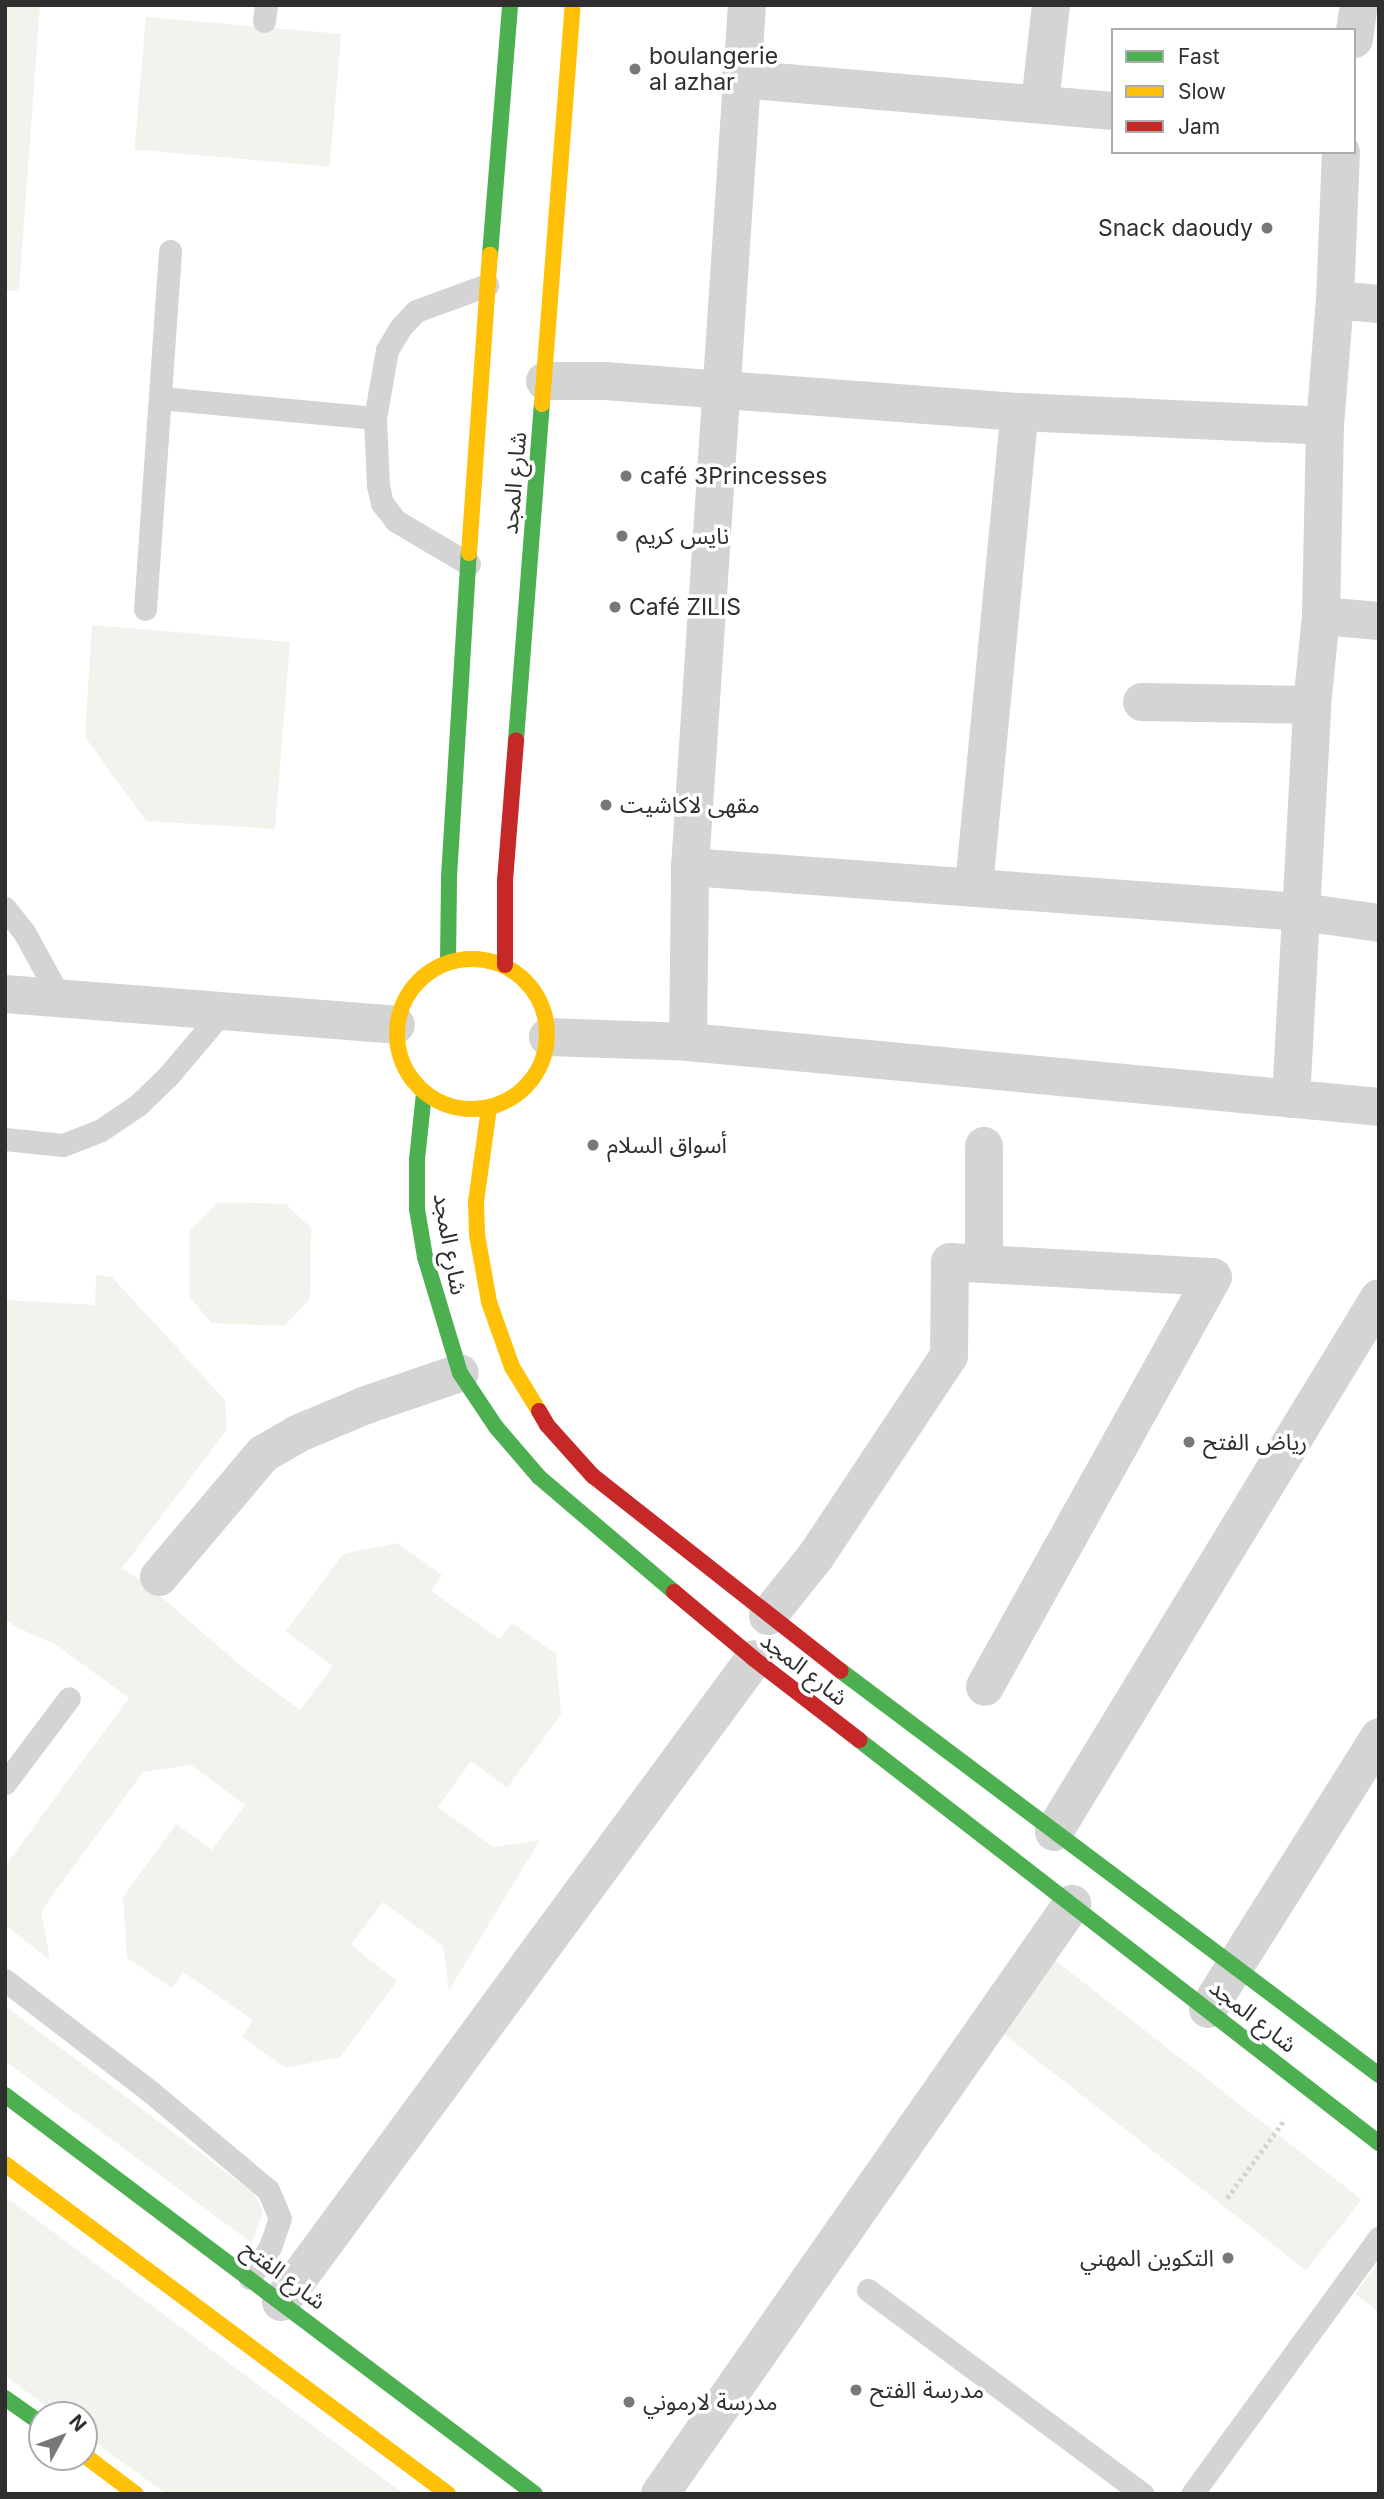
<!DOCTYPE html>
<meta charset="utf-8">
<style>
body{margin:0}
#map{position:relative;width:1384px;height:2499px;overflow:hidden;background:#fff;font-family:Inter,"Noto Sans Arabic",sans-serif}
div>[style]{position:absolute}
.green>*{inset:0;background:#f1f4ed;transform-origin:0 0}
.path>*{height:4.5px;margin-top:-2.25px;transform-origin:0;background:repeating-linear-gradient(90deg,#d4d4d4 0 3.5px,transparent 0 7px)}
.lane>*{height:23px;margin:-11.5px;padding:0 11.5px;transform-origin:11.5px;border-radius:11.5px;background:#d4d4d4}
.street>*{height:38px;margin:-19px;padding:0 19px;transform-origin:19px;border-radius:19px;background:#d4d4d4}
.fast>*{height:16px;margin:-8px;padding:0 8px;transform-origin:8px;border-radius:8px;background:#4caf50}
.slow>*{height:16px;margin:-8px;padding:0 8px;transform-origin:8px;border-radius:8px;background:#ffc107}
.slow>.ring{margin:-8px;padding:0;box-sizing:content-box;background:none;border:16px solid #ffc107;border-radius:50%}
.jam>*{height:16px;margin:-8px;padding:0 8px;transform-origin:8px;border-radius:8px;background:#c62828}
.dots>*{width:19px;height:19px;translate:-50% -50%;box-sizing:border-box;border:4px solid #fff;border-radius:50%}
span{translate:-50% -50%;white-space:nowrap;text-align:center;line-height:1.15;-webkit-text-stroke:7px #fff;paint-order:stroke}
.poi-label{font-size:23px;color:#2f2f2f}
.left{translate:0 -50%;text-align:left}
.right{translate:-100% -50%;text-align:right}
.street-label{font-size:23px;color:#2f2f2f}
.frame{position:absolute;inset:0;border:7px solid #2f2f2f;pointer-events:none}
.legend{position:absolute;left:1111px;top:28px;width:245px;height:126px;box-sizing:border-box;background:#fff;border:2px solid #acacac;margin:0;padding:9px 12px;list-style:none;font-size:21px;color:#2f2f2f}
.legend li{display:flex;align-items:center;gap:14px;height:35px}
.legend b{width:35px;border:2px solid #acacac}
.north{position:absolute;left:28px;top:2401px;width:70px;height:70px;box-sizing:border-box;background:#fff;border:2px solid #acacac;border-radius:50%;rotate:49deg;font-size:19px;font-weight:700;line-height:28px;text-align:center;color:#2f2f2f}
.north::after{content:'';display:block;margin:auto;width:24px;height:32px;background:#787878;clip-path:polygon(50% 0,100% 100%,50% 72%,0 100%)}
</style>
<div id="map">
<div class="green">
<i style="clip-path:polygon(5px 5px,40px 5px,19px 291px,5px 291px)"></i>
<i style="left:146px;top:17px;width:196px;height:133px;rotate:5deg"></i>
<i style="clip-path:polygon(92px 625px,290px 642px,275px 829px,146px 821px,85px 737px)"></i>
<i style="clip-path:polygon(218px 1202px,286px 1204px,311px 1228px,310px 1299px,284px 1326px,211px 1323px,189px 1296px,189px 1231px)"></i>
<i style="clip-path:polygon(96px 1275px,112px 1277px,225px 1400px,227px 1429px,122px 1568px,150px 1587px,241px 1666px,300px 1710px,333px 1666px,286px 1631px,343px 1554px,397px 1543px,442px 1575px,431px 1591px,500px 1639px,512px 1623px,556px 1654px,561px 1715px,507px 1788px,471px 1761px,438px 1807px,493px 1847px,540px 1840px,449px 1990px,443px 1946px,383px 1902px,351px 1945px,397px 1981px,340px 2057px,286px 2068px,242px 2037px,253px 2020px,183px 1972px,172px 1988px,127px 1958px,123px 1897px,176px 1824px,212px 1850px,245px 1805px,191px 1765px,143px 1772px,41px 1911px,50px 1960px,5px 1925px,5px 1866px,129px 1698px,55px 1644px,16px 1627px,5px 1619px,5px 1300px,95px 1305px)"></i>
<i style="left:1051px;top:1957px;width:394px;height:90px;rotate:38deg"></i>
<i style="clip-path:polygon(5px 2006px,254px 2193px,263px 2212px,252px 2243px,5px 2061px)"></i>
<i style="clip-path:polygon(5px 2196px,404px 2494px,166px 2494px,84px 2434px,84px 2415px,58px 2415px,5px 2376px)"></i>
<i style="clip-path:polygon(1379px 2262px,1379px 2312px,1355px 2294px)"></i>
</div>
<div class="path">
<i style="left:1227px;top:2198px;width:98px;rotate:-53.7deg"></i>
</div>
<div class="lane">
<i style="left:264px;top:21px;width:16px;rotate:-83deg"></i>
<i style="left:160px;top:398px;width:216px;rotate:5.3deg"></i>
<i style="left:469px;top:564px;width:85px;rotate:-149.5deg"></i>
<i style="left:396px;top:521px;width:23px;rotate:-128deg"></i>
<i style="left:382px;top:503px;width:18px;rotate:-103deg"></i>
<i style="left:378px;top:485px;width:67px;rotate:-92.6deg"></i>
<i style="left:375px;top:418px;width:69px;rotate:-80deg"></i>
<i style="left:387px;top:350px;width:26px;rotate:-59deg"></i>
<i style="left:400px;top:328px;width:23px;rotate:-47deg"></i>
<i style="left:416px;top:311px;width:76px;rotate:-20.1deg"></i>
<i style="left:145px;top:609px;width:359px;rotate:-86deg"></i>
<i style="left:5px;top:908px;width:31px;rotate:52deg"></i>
<i style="left:24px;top:932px;width:77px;rotate:61.4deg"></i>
<i style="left:5px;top:1139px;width:58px;rotate:5.9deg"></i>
<i style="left:63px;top:1145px;width:41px;rotate:-21.5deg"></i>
<i style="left:101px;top:1130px;width:45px;rotate:-34deg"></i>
<i style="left:138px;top:1105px;width:42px;rotate:-44deg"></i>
<i style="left:168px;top:1076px;width:87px;rotate:-49.7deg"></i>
<i style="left:5px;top:1783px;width:106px;rotate:-53deg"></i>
<i style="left:5px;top:1980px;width:185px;rotate:37.5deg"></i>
<i style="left:152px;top:2093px;width:151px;rotate:39.9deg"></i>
<i style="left:268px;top:2190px;width:30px;rotate:67deg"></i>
<i style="left:280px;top:2218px;width:31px;rotate:109deg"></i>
<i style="left:270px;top:2247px;width:37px;rotate:123deg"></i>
<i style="left:868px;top:2290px;width:342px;rotate:36.6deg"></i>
<i style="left:1192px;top:2494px;width:317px;rotate:-53.9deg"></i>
</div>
<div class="street">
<i style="left:1354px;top:39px;width:34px;rotate:-82deg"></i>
<i style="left:740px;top:79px;width:374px;rotate:4.9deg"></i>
<i style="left:1040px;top:104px;width:100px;rotate:-83.7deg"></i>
<i style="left:1335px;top:300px;width:44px;rotate:5.2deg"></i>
<i style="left:545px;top:381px;width:60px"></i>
<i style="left:605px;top:381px;width:416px;rotate:4.3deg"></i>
<i style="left:1020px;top:412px;width:305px;rotate:2.6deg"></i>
<i style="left:1321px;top:616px;width:58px;rotate:4.9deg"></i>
<i style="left:1142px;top:702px;width:170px;rotate:1deg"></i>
<i style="left:690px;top:867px;width:614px;rotate:4.21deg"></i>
<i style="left:1302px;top:912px;width:78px;rotate:8.1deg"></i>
<i style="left:974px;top:886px;width:476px;rotate:-84.5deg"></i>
<i style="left:5px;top:994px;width:392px;rotate:4.5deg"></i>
<i style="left:548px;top:1037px;width:140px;rotate:2deg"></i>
<i style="left:688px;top:1042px;width:694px;rotate:5.37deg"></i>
<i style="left:688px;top:1042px;width:175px;rotate:-89.3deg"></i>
<i style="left:690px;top:867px;width:864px;rotate:-86.22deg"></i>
<i style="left:1291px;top:1099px;width:395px;rotate:-86.9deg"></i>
<i style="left:1312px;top:705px;width:89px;rotate:-84.2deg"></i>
<i style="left:1321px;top:616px;width:190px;rotate:-88.8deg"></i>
<i style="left:1325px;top:426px;width:126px;rotate:-85.5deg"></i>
<i style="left:1335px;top:300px;width:148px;rotate:-87.7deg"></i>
<i style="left:984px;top:1263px;width:117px;rotate:-90deg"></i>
<i style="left:159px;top:1577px;width:161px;rotate:-49.8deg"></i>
<i style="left:263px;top:1454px;width:39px;rotate:-30deg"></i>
<i style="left:297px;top:1434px;width:75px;rotate:-22.8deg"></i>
<i style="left:366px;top:1405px;width:99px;rotate:-18.8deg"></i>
<i style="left:768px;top:1616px;width:77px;rotate:-51.3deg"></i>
<i style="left:816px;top:1556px;width:240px;rotate:-56.4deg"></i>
<i style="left:949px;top:1356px;width:94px;rotate:-89.4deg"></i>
<i style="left:950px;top:1262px;width:263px;rotate:3.3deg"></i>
<i style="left:1213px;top:1277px;width:469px;rotate:119.1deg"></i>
<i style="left:1054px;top:1832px;width:625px;rotate:-58.67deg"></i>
<i style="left:1208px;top:2009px;width:321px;rotate:-57.8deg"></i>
<i style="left:281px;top:2302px;width:798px;rotate:-53.66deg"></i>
<i style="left:660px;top:2494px;width:720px;rotate:-55.07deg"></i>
</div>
<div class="fast">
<i style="left:490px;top:255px;width:251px;rotate:-85.4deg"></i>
<i style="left:516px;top:740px;width:337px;rotate:-85.6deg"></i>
<i style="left:448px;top:962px;width:85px;rotate:-89.3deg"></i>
<i style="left:449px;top:877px;width:325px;rotate:-86.5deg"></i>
<i style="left:424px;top:1093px;width:67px;rotate:96deg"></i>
<i style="left:417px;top:1160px;width:49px;rotate:90deg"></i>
<i style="left:417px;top:1209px;width:49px;rotate:80.5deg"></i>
<i style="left:425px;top:1257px;width:121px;rotate:73.2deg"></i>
<i style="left:460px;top:1373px;width:65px;rotate:56.3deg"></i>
<i style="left:496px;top:1427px;width:66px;rotate:49.3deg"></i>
<i style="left:539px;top:1477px;width:177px;rotate:40.4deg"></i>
<i style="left:841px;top:1671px;width:673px;rotate:36.9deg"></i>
<i style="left:859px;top:1740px;width:658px;rotate:37.78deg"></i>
<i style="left:5px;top:2095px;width:663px;rotate:36.97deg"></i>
<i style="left:5px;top:2398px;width:45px;rotate:35.1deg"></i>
</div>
<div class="slow">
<i style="left:542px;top:404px;width:400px;rotate:-85.6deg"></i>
<i style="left:469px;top:553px;width:299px;rotate:-86deg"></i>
<i class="ring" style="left:397px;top:959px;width:134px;height:134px"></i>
<i style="left:489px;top:1108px;width:95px;rotate:97.9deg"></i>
<i style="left:476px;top:1202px;width:33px;rotate:88deg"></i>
<i style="left:477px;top:1235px;width:68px;rotate:79.8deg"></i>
<i style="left:489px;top:1302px;width:69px;rotate:70.5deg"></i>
<i style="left:512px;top:1367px;width:52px;rotate:58.5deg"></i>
<i style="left:5px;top:2164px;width:552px;rotate:36.68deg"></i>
<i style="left:84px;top:2455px;width:65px;rotate:36.9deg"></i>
</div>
<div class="jam">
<i style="left:505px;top:965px;width:84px;rotate:-90deg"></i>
<i style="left:505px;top:881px;width:141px;rotate:-85.5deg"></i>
<i style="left:539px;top:1411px;width:16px;rotate:60deg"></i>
<i style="left:547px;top:1425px;width:69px;rotate:48deg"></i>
<i style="left:593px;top:1476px;width:315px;rotate:38.2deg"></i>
<i style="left:674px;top:1592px;width:104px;rotate:39.9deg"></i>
<i style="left:754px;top:1659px;width:133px;rotate:37.6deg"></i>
</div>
<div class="dots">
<i style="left:635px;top:69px;background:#787878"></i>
<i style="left:1267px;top:228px;background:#787878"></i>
<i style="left:626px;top:476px;background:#787878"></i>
<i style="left:622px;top:536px;background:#787878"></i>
<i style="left:615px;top:607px;background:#787878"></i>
<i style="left:606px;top:805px;background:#787878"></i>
<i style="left:593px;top:1145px;background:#787878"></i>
<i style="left:1189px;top:1442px;background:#787878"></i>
<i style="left:1228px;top:2258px;background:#787878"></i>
<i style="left:856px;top:2390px;background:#787878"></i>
<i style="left:629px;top:2402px;background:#787878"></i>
</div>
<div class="poi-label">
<span class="left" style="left:649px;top:69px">boulangerie<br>al azhar</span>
<span class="right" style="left:1253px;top:228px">Snack daoudy</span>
<span class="left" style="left:640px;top:476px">café 3Princesses</span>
<span class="left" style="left:636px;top:536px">نايس كريم</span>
<span class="left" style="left:629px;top:607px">Café ZILIS</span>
<span class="left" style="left:620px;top:805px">مقهى لاكاشيت</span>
<span class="left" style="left:607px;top:1145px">أسواق السلام</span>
<span class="left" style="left:1203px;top:1442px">رياض الفتح</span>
<span class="right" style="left:1214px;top:2258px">التكوين المهني</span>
<span class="left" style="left:870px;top:2390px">مدرسة الفتح</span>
<span class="left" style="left:643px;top:2402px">مدرسة لارموني</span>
</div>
<div class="street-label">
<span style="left:514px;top:483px;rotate:-85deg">شارع المجد</span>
<span style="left:450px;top:1244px;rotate:80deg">شارع المجد</span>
<span style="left:804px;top:1669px;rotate:38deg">شارع المجد</span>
<span style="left:1253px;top:2016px;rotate:38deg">شارع المجد</span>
<span style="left:284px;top:2275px;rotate:37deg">شارع الفتح</span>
</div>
<div class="frame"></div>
<ul class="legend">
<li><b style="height:9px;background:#4caf50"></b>Fast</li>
<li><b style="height:9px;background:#ffc107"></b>Slow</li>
<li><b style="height:9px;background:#c62828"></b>Jam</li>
</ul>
<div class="north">N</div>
</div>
